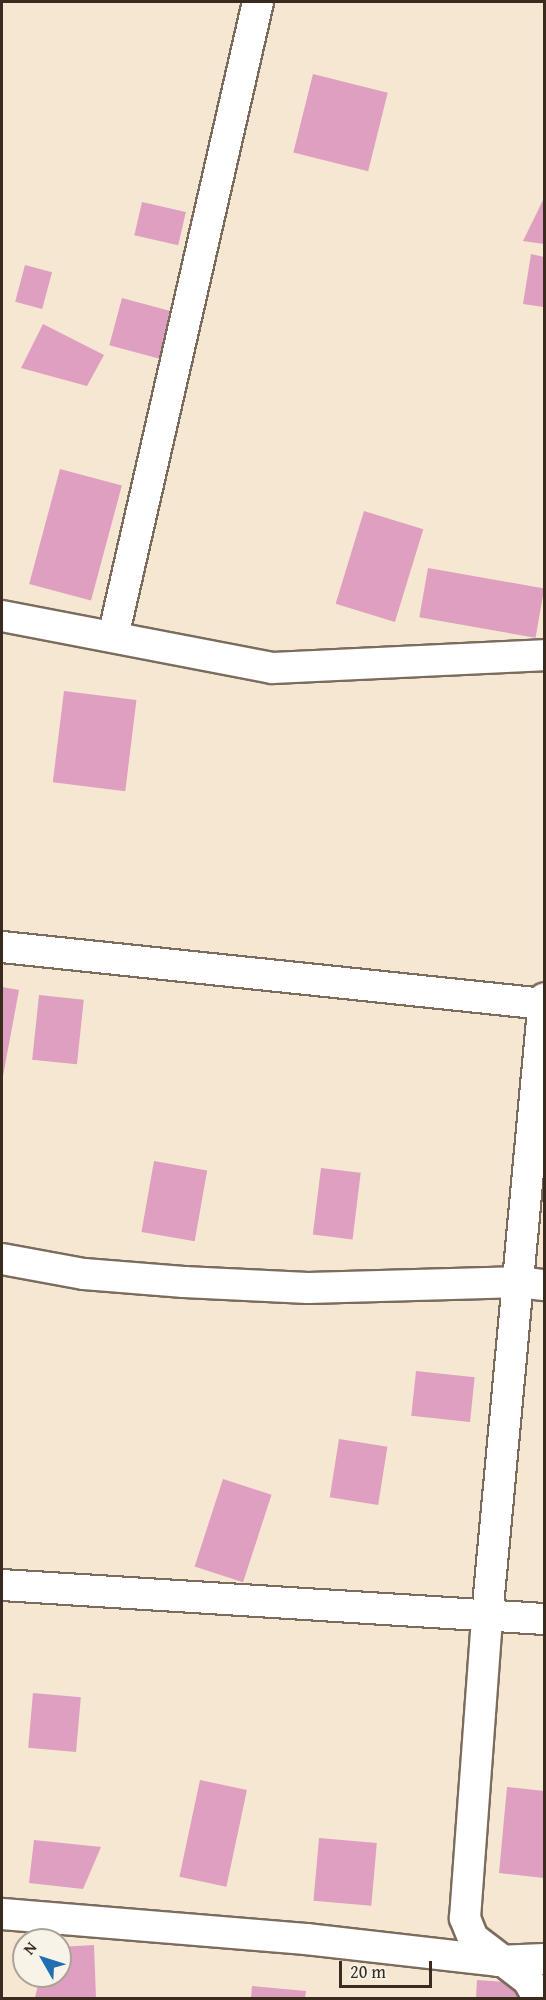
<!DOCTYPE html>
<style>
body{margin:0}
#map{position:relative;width:546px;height:2000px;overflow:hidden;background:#f5e7d2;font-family:"Gentium Book Plus",serif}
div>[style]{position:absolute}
.building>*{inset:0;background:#df9fc0;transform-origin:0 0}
.roads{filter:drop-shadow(2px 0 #7c6c5d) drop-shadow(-2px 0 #7c6c5d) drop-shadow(0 2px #7c6c5d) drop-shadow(0 -2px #7c6c5d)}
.street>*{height:30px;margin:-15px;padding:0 15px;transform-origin:15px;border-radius:15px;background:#fff}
span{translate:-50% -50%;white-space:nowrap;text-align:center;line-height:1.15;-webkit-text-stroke:6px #f7f3e8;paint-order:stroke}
.frame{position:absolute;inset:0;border:3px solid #3b2a1e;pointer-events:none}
.north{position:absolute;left:12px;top:1928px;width:60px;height:60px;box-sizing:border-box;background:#f7f3e8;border:2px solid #aca397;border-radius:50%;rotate:309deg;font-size:16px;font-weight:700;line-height:24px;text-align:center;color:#3b2a1e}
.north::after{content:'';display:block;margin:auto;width:21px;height:27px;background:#1f6fb2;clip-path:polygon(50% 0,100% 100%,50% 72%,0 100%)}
.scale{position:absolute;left:339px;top:1961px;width:93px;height:27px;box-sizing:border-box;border:3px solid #3b2a1e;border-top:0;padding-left:8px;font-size:18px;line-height:21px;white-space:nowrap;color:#3b2a1e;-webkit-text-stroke:4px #f7f3e8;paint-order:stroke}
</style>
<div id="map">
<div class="building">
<i style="left:313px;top:74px;width:77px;height:81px;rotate:14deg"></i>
<i style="clip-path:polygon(544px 198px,544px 244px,523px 241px)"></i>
<i style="left:142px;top:202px;width:45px;height:34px;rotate:13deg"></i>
<i style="clip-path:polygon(531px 254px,544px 257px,544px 307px,523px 304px)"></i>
<i style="left:25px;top:265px;width:28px;height:38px;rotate:15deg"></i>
<i style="left:122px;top:298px;width:53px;height:49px;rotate:15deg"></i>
<i style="clip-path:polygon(43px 324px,104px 355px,87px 386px,21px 368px)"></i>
<i style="left:60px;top:469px;width:64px;height:119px;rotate:15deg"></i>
<i style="left:364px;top:511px;width:62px;height:97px;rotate:17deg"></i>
<i style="left:428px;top:568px;width:118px;height:50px;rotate:10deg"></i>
<i style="left:64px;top:691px;width:73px;height:92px;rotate:7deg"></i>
<i style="clip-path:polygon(2px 987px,19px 990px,3px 1076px,2px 1076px)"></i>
<i style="left:39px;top:995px;width:45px;height:65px;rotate:6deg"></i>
<i style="left:154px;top:1161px;width:54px;height:72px;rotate:10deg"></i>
<i style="left:321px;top:1168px;width:40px;height:67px;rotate:7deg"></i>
<i style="left:416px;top:1371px;width:59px;height:45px;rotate:6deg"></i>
<i style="left:339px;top:1439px;width:49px;height:59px;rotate:9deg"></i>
<i style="left:223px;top:1479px;width:51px;height:92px;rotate:18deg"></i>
<i style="left:33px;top:1693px;width:48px;height:55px;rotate:5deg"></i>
<i style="left:200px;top:1780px;width:48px;height:99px;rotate:12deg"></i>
<i style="clip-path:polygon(507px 1787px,544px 1791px,544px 1878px,499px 1873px)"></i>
<i style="left:319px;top:1838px;width:58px;height:63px;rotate:5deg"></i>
<i style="clip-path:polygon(34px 1840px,101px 1847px,83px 1889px,29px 1883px)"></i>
<i style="clip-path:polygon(94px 1945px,96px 1998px,35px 1998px,40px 1976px,60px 1976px,60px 1947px)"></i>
<i style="clip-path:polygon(477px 1980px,520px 1983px,519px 1998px,476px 1998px)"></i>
<i style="clip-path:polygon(252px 1986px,306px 1991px,305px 1998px,251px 1998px)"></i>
</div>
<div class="roads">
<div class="street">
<i style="left:2px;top:616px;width:275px;rotate:10.9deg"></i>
<i style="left:272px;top:668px;width:272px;rotate:-2.7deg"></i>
<i style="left:113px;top:637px;width:651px;rotate:-77.14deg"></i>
<i style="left:2px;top:947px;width:545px;rotate:6deg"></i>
<i style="left:2px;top:1259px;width:83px;rotate:10.4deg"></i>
<i style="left:84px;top:1274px;width:100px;rotate:4.6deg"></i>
<i style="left:184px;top:1282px;width:124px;rotate:2.8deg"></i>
<i style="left:308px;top:1288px;width:210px;rotate:-1.6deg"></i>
<i style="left:518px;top:1282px;width:26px;rotate:7deg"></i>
<i style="left:2px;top:1585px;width:543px;rotate:3.59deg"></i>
<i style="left:2px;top:1914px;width:305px;rotate:4.7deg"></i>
<i style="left:306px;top:1939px;width:193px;rotate:6.5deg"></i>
<i style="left:498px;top:1961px;width:46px;rotate:-2.5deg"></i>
<i style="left:538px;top:1998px;width:21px;rotate:-119deg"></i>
<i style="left:528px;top:1980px;width:69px;rotate:-142.6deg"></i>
<i style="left:473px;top:1938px;width:22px;rotate:-112deg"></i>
<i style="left:465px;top:1918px;width:302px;rotate:-85.8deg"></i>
<i style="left:487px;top:1617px;width:621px;rotate:-84.73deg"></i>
</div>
</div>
<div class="frame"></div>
<div class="north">N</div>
<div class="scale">20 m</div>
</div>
